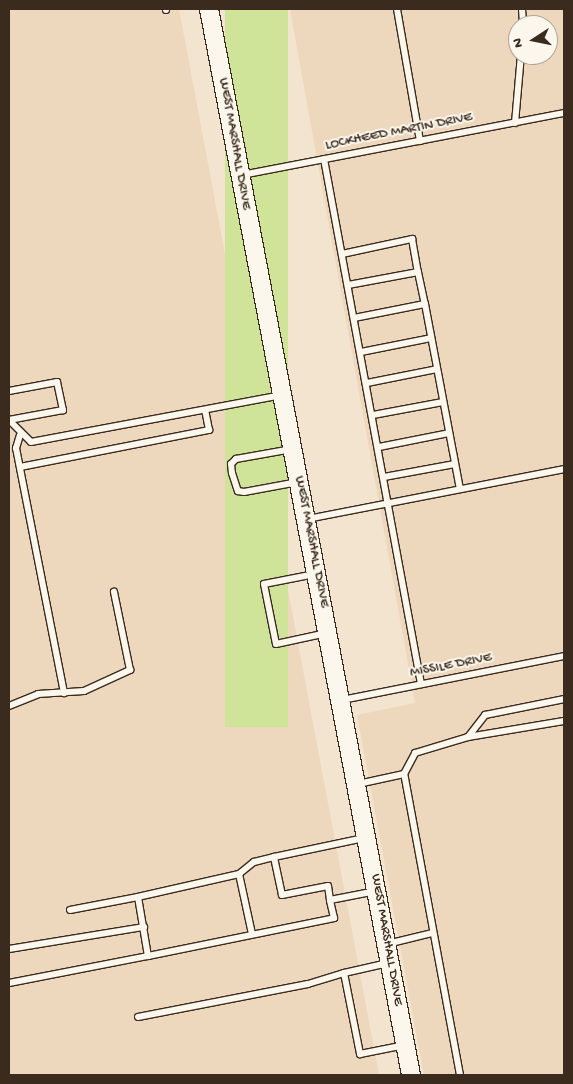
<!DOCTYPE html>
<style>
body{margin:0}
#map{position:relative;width:573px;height:1084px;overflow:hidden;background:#f3e4d0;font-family:"Gochi Hand",sans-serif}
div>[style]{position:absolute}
.built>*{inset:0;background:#edd7bd}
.green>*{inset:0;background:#cfe499;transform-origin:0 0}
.roads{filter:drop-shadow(1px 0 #3b2a1e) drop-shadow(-1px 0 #3b2a1e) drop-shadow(0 1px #3b2a1e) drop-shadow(0 -1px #3b2a1e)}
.service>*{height:6px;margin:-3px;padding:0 3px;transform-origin:3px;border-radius:3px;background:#fbf7ec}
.secondary>*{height:18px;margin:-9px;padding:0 9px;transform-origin:9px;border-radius:9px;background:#fbf7ec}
span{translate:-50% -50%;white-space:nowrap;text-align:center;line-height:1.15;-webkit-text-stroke:4px #fbf7ec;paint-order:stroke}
.street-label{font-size:14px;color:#3b2a1e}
.frame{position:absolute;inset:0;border:10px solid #3b2a1e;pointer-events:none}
.north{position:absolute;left:508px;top:15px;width:50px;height:50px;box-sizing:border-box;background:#fbf7ec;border:1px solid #aea59a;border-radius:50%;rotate:259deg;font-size:14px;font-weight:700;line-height:20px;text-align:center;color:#3b2a1e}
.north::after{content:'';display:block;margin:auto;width:18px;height:22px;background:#3b2a1e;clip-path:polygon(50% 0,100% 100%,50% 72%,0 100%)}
</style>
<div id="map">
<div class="built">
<i style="clip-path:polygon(9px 9px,179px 9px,379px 1075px,9px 1075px)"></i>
<i style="clip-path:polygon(evenodd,290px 9px,564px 9px,564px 1075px,424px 1075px,357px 715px,415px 703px,290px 9px,518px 25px,548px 25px,548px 55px,518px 55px,518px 25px)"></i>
</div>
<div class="green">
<i style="left:225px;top:9px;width:63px;height:718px"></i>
</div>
<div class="roads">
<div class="service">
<i style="left:166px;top:9px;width:1px;rotate:90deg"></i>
<i style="left:397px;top:9px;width:134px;rotate:80.1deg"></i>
<i style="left:522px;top:9px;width:16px;rotate:86deg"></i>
<i style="left:515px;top:123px;width:68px;rotate:-85deg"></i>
<i style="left:324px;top:159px;width:534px;rotate:79.53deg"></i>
<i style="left:242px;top:175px;width:328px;rotate:-10.9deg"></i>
<i style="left:342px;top:254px;width:72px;rotate:-12.1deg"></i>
<i style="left:412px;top:239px;width:34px;rotate:80deg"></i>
<i style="left:418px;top:272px;width:71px;rotate:169.5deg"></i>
<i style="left:418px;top:272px;width:33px;rotate:78deg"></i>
<i style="left:354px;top:318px;width:72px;rotate:-11.2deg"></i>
<i style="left:425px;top:304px;width:188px;rotate:79.3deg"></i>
<i style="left:361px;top:352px;width:71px;rotate:-11.3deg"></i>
<i style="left:367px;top:383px;width:71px;rotate:-11.3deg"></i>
<i style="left:9px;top:391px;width:49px;rotate:-10.6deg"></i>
<i style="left:57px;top:382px;width:29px;rotate:78deg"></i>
<i style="left:63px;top:410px;width:55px;rotate:169.5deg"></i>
<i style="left:373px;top:415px;width:71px;rotate:-10.5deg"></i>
<i style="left:9px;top:420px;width:31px;rotate:45deg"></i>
<i style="left:31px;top:442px;width:254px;rotate:-10.6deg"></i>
<i style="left:20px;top:435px;width:14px;rotate:107deg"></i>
<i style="left:16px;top:448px;width:250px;rotate:78.9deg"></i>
<i style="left:379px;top:447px;width:71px;rotate:-11.3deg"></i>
<i style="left:292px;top:449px;width:57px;rotate:169.9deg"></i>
<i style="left:236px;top:459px;width:7px;rotate:135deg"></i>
<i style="left:231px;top:464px;width:9px;rotate:84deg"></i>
<i style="left:232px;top:473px;width:19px;rotate:72deg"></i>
<i style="left:238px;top:491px;width:6px;rotate:9deg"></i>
<i style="left:244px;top:492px;width:55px;rotate:-10.5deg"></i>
<i style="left:20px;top:467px;width:193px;rotate:-11.1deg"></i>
<i style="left:209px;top:430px;width:20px;rotate:-101deg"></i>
<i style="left:384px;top:477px;width:72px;rotate:-10.4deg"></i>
<i style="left:307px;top:519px;width:262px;rotate:-11deg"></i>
<i style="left:315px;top:574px;width:52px;rotate:168.9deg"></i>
<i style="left:264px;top:584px;width:61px;rotate:78.7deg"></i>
<i style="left:276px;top:644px;width:52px;rotate:-12.2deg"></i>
<i style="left:342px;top:700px;width:226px;rotate:-11.2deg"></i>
<i style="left:9px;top:706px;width:31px;rotate:-22deg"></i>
<i style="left:38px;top:694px;width:46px;rotate:-3.7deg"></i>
<i style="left:84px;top:691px;width:51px;rotate:-24.5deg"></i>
<i style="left:130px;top:670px;width:80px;rotate:-101.6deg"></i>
<i style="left:468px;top:737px;width:28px;rotate:-52deg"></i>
<i style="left:485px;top:715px;width:81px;rotate:-11.4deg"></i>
<i style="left:358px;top:784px;width:47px;rotate:-12.3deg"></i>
<i style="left:239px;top:874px;width:19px;rotate:-39deg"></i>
<i style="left:254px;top:862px;width:21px;rotate:-14deg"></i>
<i style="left:330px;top:900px;width:14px;rotate:-98deg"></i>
<i style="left:328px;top:886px;width:47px;rotate:168.9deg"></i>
<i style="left:282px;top:895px;width:39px;rotate:-102deg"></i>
<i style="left:274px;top:857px;width:92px;rotate:-11.9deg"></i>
<i style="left:70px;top:910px;width:69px;rotate:-10.8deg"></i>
<i style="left:252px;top:934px;width:61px;rotate:-102.2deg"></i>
<i style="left:239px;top:874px;width:104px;rotate:167.2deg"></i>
<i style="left:138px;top:897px;width:60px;rotate:80.4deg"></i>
<i style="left:148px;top:956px;width:190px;rotate:-11.5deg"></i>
<i style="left:334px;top:918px;width:18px;rotate:-103deg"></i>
<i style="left:330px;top:900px;width:47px;rotate:-11.1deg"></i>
<i style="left:387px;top:944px;width:46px;rotate:-13.7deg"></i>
<i style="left:9px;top:949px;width:137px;rotate:-9.3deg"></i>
<i style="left:388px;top:963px;width:45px;rotate:167.2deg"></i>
<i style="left:344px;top:973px;width:83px;rotate:78.8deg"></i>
<i style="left:360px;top:1054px;width:46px;rotate:-11.3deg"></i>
<i style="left:9px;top:983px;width:142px;rotate:-11deg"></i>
<i style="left:138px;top:1017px;width:173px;rotate:-11deg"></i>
<i style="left:308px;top:984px;width:38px;rotate:-17deg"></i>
<i style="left:460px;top:1075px;width:306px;rotate:-100.5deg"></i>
<i style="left:404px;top:774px;width:24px;rotate:-62deg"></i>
<i style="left:415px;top:753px;width:55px;rotate:-16.8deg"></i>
<i style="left:468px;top:737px;width:97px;rotate:-9.5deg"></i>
</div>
<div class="secondary">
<i style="left:209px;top:9px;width:1085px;rotate:79.27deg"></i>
</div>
</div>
<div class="street-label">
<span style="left:399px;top:132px;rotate:-11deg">LOCKHEED MARTIN DRIVE</span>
<span style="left:234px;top:144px;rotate:80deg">WEST MARSHALL DRIVE</span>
<span style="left:311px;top:542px;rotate:79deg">WEST MARSHALL DRIVE</span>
<span style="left:451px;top:666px;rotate:-11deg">MISSILE DRIVE</span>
<span style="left:386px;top:940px;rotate:80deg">WEST MARSHALL DRIVE</span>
</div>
<div class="frame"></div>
<div class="north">N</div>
</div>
